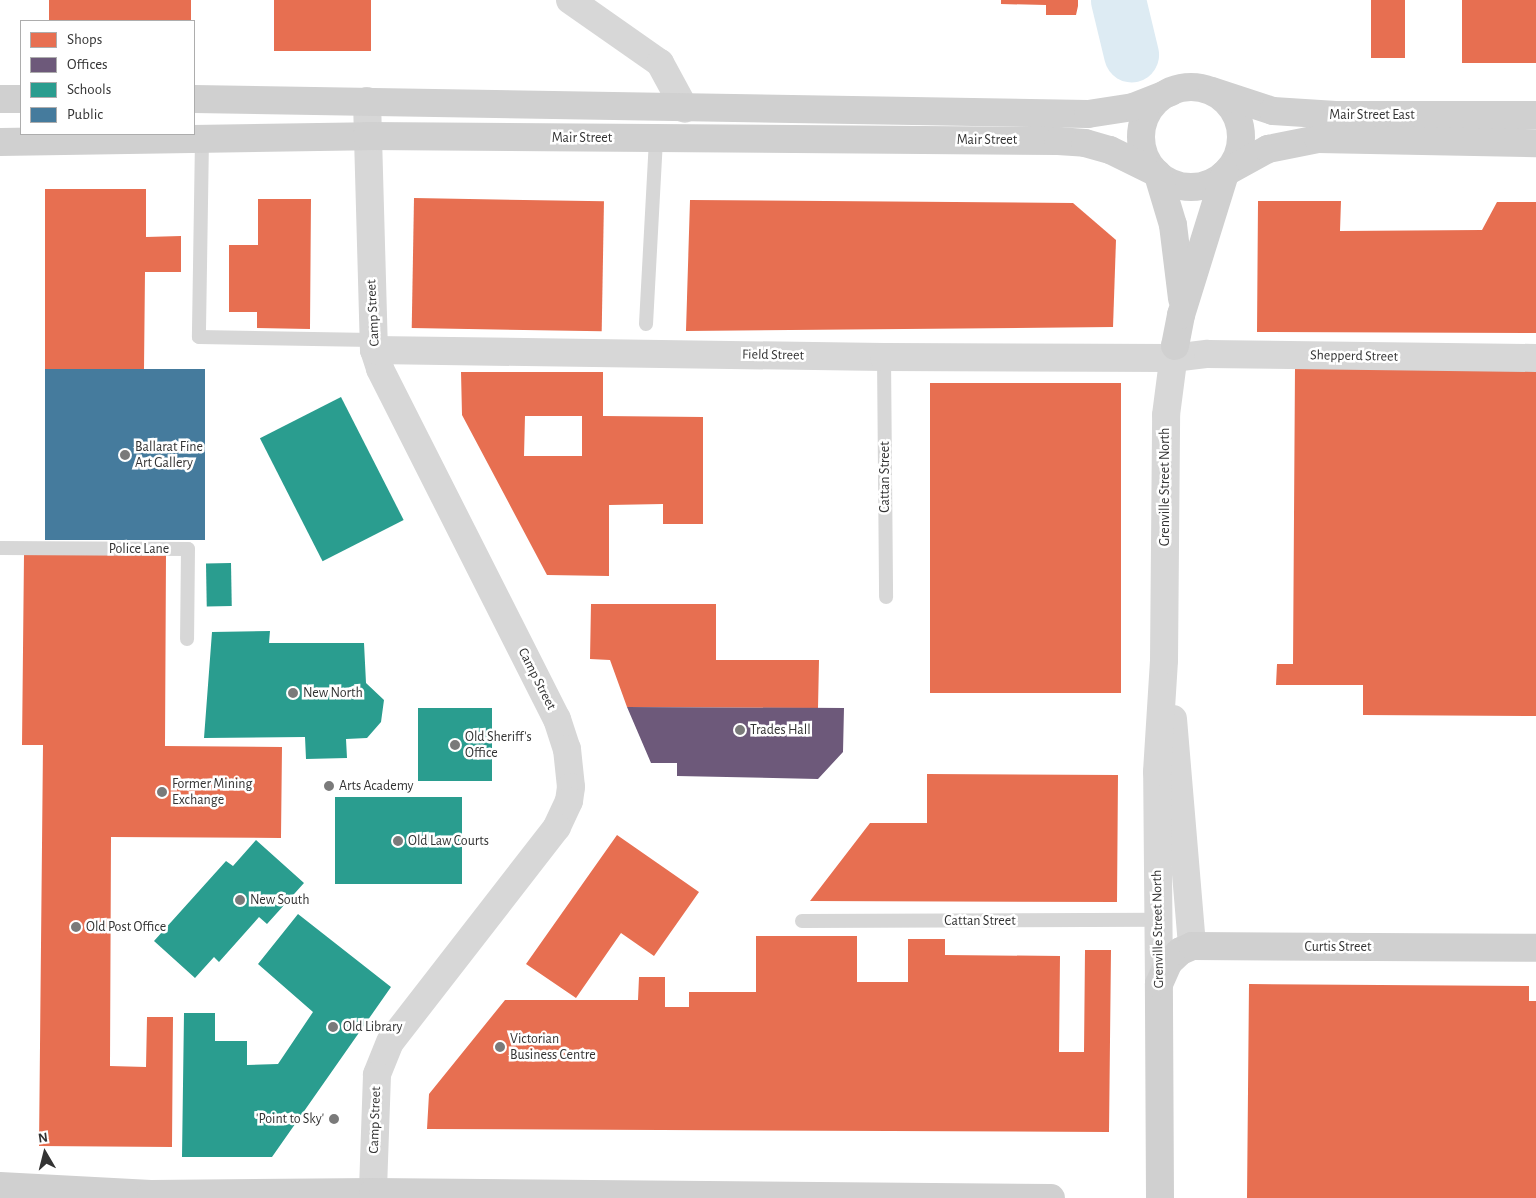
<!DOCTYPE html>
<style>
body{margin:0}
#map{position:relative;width:1536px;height:1198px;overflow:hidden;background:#fff;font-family:"Alegreya Sans",sans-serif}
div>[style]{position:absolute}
.shops>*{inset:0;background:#e76f51;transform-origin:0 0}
.offices>*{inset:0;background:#6d597a}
.schools>*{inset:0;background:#2a9d8f;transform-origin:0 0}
.public>*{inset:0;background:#457b9d;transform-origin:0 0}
.river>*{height:55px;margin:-27.5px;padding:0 27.5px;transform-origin:27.5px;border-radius:27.5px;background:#ddebf3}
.lane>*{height:14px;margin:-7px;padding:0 7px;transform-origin:7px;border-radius:7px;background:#d7d7d7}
.street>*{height:28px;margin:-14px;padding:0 14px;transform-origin:14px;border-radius:14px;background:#d7d7d7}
.secondary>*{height:28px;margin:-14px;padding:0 14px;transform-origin:14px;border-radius:14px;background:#d0d0d0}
.secondary>.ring{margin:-14px;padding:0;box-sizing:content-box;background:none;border:28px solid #d0d0d0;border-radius:50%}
.dots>*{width:14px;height:14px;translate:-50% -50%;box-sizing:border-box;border:2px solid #fff;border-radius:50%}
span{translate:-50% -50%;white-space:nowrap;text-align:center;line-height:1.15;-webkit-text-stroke:5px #fff;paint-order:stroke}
.street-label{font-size:14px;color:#333}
.poi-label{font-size:14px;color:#333}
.left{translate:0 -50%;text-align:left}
.right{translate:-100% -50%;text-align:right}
.legend{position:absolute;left:20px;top:20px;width:175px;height:115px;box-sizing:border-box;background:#fff;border:1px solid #adadad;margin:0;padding:6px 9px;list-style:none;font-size:15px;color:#333}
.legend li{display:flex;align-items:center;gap:10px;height:25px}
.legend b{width:25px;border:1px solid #adadad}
.north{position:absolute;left:20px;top:1128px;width:50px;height:50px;-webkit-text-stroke:4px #fff;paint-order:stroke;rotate:352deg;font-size:14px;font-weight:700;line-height:20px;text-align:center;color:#333}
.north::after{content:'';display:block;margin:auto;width:18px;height:22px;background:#333;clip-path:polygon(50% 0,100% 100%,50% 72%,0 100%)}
</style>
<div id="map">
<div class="shops">
<i style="left:49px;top:0;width:142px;height:21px"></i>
<i style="left:274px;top:0;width:97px;height:51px"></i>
<i style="clip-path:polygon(1001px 0,1078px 0,1078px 6px,1076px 15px,1046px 15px,1046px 5px,1001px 4px)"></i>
<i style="left:1371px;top:0;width:34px;height:58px"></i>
<i style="left:1462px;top:0;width:74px;height:63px"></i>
<i style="clip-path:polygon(45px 189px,146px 189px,146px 237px,181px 236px,181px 272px,145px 272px,144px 369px,45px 369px)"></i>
<i style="left:414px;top:198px;width:190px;height:130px;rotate:1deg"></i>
<i style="clip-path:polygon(258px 199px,311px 199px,310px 329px,257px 328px,257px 312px,229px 312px,229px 245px,258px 245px)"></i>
<i style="clip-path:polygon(690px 200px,1073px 203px,1116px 240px,1113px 327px,686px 331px)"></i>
<i style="clip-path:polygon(1258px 201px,1341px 201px,1340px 231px,1482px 230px,1497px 202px,1536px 202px,1536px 333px,1257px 332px)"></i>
<i style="clip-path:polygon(1295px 366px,1536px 367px,1536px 716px,1363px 715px,1363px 685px,1276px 685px,1277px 664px,1293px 664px)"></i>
<i style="clip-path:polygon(evenodd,461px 372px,603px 372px,603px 416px,703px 417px,703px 524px,663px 524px,663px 504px,609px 505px,609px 576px,547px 575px,462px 415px,461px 372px,525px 416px,582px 416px,582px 456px,524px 456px,525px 416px)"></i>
<i style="left:930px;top:383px;width:191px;height:310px"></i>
<i style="clip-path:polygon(24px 554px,166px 554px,165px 746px,282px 747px,281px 838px,111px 837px,110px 1066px,146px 1067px,147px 1017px,173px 1017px,172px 1147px,39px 1146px,43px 745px,22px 745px)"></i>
<i style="clip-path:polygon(591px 604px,716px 604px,716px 660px,819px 660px,818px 708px,627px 707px,610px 660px,590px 659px)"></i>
<i style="clip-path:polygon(927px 774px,1118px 775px,1117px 902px,810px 901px,870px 823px,927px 823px)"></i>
<i style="clip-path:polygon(617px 835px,699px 892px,654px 956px,621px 933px,576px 998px,526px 964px)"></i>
<i style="clip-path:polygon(756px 936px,857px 936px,857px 982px,908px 982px,908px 939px,945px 939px,945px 955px,1060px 956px,1059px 1052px,1084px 1052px,1085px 950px,1111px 950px,1109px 1132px,427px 1129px,429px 1094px,505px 1000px,638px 1000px,639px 977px,665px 977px,665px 1007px,689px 1007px,689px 992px,756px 992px)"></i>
<i style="clip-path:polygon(1249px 984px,1529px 986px,1529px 1001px,1536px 1001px,1536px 1198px,1247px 1198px)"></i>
</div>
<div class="offices">
<i style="clip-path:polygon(627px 707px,844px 708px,843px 752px,818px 779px,677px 776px,677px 763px,651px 763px)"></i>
</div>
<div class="schools">
<i style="left:341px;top:397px;width:138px;height:91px;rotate:63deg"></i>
<i style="left:231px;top:563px;width:43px;height:25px;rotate:89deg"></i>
<i style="clip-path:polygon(270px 631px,269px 643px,364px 643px,366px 683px,384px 700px,381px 722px,367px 738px,346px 739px,347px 758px,306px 759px,305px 737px,204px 738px,212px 632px)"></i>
<i style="left:418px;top:708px;width:74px;height:73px"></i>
<i style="left:335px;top:797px;width:127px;height:87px"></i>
<i style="clip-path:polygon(256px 840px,304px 883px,267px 924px,259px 917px,219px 962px,214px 957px,195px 978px,154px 941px,226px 861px,233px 866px)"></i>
<i style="clip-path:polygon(298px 914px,391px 987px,272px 1157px,182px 1157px,184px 1013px,215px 1013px,215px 1041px,247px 1041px,247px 1065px,278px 1064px,313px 1012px,258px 964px)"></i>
</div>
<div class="public">
<i style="left:45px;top:369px;width:160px;height:171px"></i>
</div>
<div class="river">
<i style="left:1118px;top:0;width:56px;rotate:76.5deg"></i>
</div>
<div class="lane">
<i style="left:202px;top:139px;width:198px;rotate:90.9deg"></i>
<i style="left:199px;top:337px;width:173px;rotate:1deg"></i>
<i style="left:646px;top:324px;width:186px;rotate:-86.9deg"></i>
<i style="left:884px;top:357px;width:240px;rotate:89.5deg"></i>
<i style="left:0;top:548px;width:188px;rotate:0.3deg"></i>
<i style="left:188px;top:549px;width:90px;rotate:90.6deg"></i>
<i style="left:802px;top:921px;width:356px;rotate:-0.2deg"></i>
</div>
<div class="street">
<i style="left:570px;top:0;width:110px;rotate:35deg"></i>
<i style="left:660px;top:63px;width:52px;rotate:61.5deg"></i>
<i style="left:367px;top:101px;width:249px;rotate:88.4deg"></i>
<i style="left:374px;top:350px;width:20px;rotate:72deg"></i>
<i style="left:380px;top:369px;width:392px;rotate:63.2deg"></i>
<i style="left:557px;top:719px;width:32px;rotate:72deg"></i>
<i style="left:567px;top:749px;width:38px;rotate:84deg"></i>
<i style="left:571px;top:787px;width:14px;rotate:98deg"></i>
<i style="left:569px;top:801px;width:29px;rotate:115deg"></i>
<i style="left:557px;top:827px;width:272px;rotate:127.8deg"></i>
<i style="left:390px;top:1042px;width:35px;rotate:112deg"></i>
<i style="left:377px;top:1075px;width:117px;rotate:92deg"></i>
<i style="left:374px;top:350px;width:510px;rotate:0.79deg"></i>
<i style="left:884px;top:357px;width:289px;rotate:0.2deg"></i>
<i style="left:1173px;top:358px;width:35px;rotate:-7deg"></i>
<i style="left:1208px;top:354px;width:328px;rotate:0.7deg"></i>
<i style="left:1173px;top:719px;width:228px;rotate:85.2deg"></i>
<i style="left:1159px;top:984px;width:212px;rotate:-90.5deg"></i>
<i style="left:1157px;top:772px;width:112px;rotate:-86.4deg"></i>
<i style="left:1164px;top:660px;width:245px;rotate:-89.5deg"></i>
<i style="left:1166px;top:415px;width:70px;rotate:-82.6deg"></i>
</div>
<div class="secondary">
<i class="ring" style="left:1141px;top:87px;width:72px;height:72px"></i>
<i style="left:1212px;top:91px;width:64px;rotate:18.2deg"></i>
<i style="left:1273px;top:111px;width:63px;rotate:3.6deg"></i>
<i style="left:1336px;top:115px;width:200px"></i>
<i style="left:0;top:99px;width:21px"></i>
<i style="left:194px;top:99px;width:894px;rotate:0.96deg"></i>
<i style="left:1088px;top:114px;width:46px;rotate:-8.8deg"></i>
<i style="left:1133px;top:107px;width:41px;rotate:-21.5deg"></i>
<i style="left:0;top:142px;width:367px;rotate:-0.9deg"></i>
<i style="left:367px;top:136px;width:691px;rotate:0.41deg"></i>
<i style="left:1058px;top:141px;width:27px;rotate:4deg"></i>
<i style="left:1085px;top:143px;width:26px;rotate:16deg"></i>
<i style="left:1110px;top:150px;width:52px;rotate:26.1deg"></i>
<i style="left:1228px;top:171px;width:46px;rotate:-28.8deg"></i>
<i style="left:1268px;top:149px;width:51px;rotate:-11.3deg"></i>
<i style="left:1318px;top:139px;width:218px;rotate:1.1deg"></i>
<i style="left:1158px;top:175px;width:52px;rotate:73.3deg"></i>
<i style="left:1173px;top:225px;width:74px;rotate:83deg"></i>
<i style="left:1175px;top:346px;width:32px;rotate:-79deg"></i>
<i style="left:1181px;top:315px;width:148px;rotate:-72.7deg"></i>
<i style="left:0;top:1186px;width:151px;rotate:3deg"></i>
<i style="left:151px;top:1194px;width:222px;rotate:-0.5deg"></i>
<i style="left:373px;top:1192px;width:678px;rotate:0.51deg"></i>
<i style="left:1160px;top:1198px;width:214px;rotate:-90.3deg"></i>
<i style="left:1159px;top:984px;width:24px;rotate:-66deg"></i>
<i style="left:1169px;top:962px;width:16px;rotate:-43deg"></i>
<i style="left:1181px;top:951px;width:12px;rotate:-24deg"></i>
<i style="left:1192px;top:946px;width:344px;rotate:0.3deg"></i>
</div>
<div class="dots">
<i style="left:125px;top:455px;background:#7a7a7a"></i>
<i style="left:293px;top:693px;background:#7a7a7a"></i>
<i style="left:740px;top:730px;background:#7a7a7a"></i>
<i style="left:455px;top:745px;background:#7a7a7a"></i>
<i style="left:329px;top:786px;background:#7a7a7a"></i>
<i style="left:162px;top:792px;background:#7a7a7a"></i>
<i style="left:398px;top:841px;background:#7a7a7a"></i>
<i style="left:240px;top:900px;background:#7a7a7a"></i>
<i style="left:76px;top:927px;background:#7a7a7a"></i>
<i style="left:333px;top:1027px;background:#7a7a7a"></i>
<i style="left:500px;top:1047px;background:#7a7a7a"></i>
<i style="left:334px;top:1119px;background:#7a7a7a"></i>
</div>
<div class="street-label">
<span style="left:1372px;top:115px">Mair Street East</span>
<span style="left:582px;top:138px">Mair Street</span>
<span style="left:987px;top:140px">Mair Street</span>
<span style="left:373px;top:313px;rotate:-93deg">Camp Street</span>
<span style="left:773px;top:355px;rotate:1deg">Field Street</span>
<span style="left:1354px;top:356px;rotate:1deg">Shepperd Street</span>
<span style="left:885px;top:477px;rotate:-90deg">Cattan Street</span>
<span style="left:1165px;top:487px;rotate:-90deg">Grenville Street North</span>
<span style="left:139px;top:549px">Police Lane</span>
<span style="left:537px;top:679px;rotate:63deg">Camp Street</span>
<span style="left:980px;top:921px">Cattan Street</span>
<span style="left:1158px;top:929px;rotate:-91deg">Grenville Street North</span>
<span style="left:1338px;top:947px">Curtis Street</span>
<span style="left:375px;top:1120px;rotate:-88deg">Camp Street</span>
</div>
<div class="poi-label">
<span class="left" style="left:135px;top:455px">Ballarat Fine<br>Art Gallery</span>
<span class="left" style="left:303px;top:693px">New North</span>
<span class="left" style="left:750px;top:730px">Trades Hall</span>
<span class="left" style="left:465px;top:745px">Old Sheriff's<br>Office</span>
<span class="left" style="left:172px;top:792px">Former Mining<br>Exchange</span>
<span class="left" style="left:339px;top:786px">Arts Academy</span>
<span class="left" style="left:408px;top:841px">Old Law Courts</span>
<span class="left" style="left:250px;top:900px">New South</span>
<span class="left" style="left:86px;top:927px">Old Post Office</span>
<span class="left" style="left:343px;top:1027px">Old Library</span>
<span class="left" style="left:510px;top:1047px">Victorian<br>Business Centre</span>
<span class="right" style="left:324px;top:1119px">'Point to Sky'</span>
</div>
<ul class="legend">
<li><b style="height:14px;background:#e76f51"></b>Shops</li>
<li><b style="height:14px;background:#6d597a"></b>Offices</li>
<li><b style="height:14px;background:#2a9d8f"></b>Schools</li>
<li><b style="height:14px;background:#457b9d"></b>Public</li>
</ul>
<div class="north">N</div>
</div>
